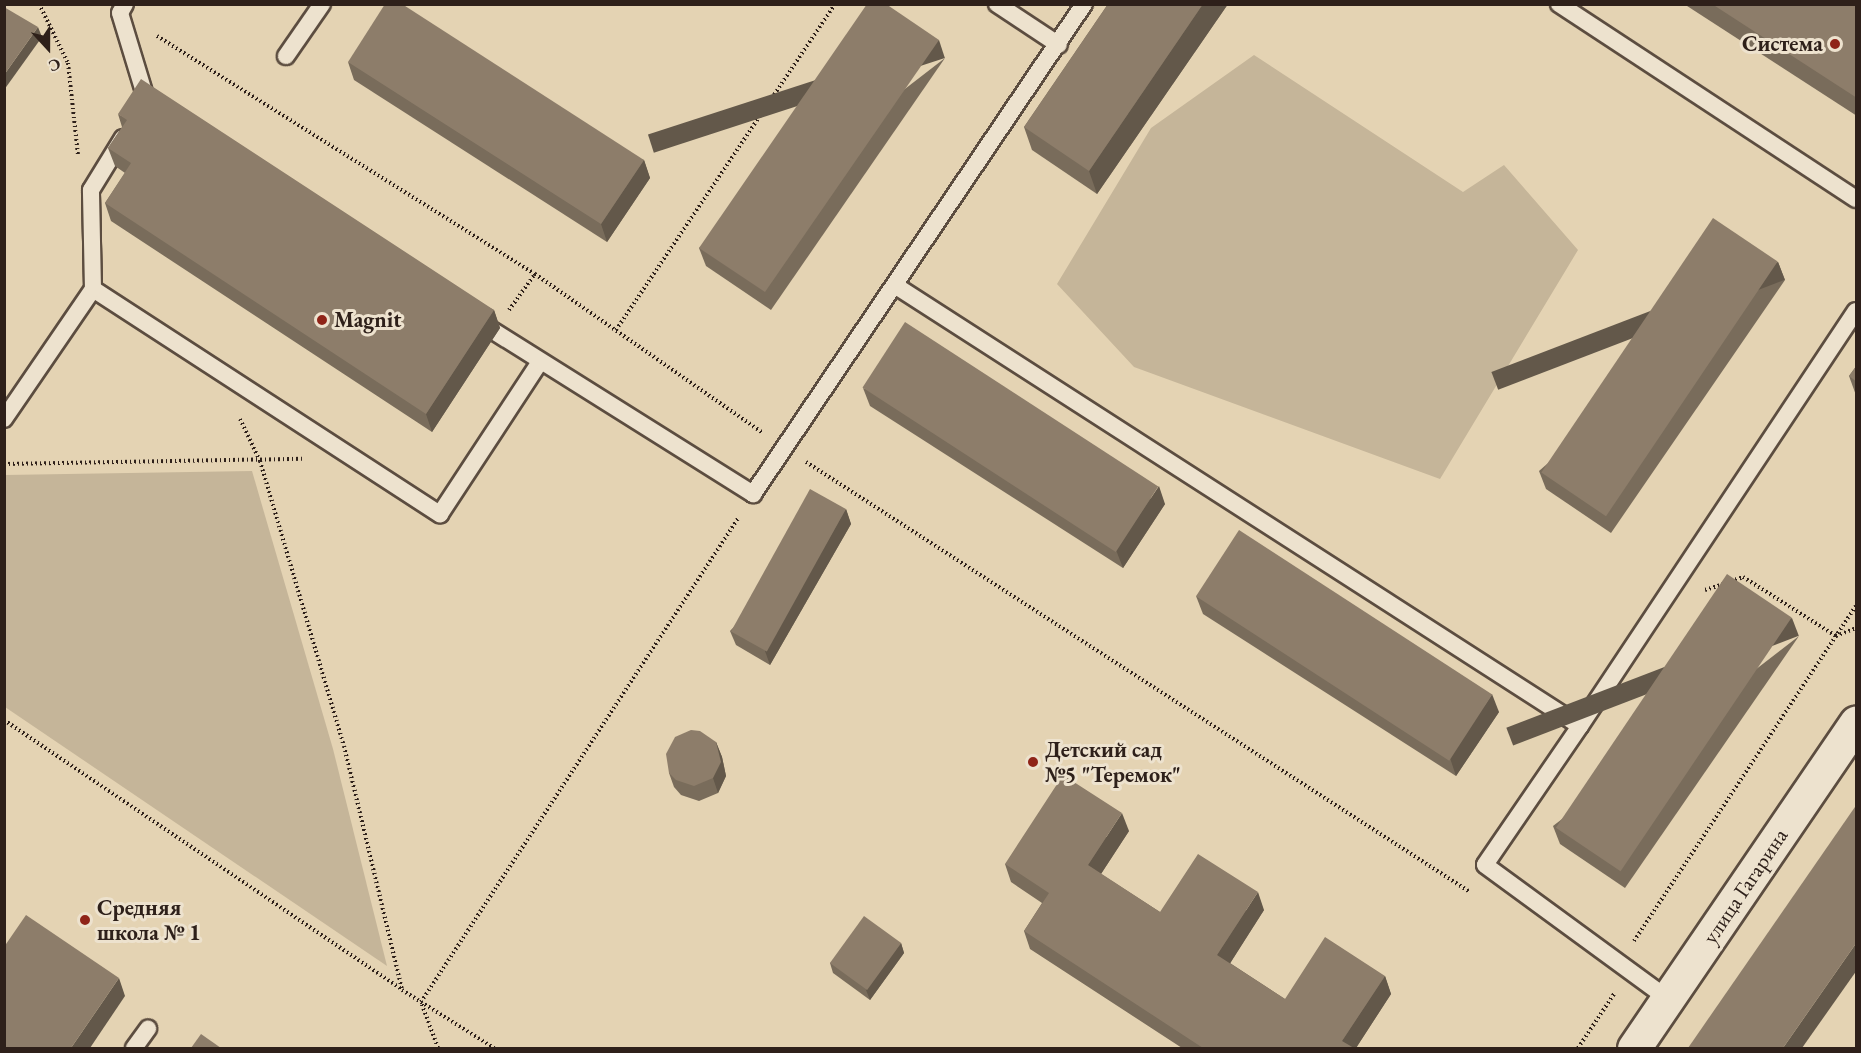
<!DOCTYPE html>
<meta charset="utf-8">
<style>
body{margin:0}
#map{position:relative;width:1861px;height:1053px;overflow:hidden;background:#e4d3b3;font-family:"EB Garamond",serif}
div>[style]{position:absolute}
.green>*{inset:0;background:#c5b599}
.path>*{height:4px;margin-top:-2px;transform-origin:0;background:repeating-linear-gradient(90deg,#2e201a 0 1.5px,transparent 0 4.5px)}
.roads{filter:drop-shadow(2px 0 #5c4d40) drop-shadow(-2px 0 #5c4d40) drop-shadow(0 2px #5c4d40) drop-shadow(0 -2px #5c4d40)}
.lane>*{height:16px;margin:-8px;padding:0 8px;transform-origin:8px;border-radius:8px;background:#ede2ce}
.secondary>*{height:33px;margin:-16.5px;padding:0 16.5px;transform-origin:16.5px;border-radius:16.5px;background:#ede2ce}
.wall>*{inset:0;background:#796c5b}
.shaded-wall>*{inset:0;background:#63584a;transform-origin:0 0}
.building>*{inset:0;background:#8d7d6a;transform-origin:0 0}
.dots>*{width:16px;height:16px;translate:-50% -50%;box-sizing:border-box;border:3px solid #ede2ce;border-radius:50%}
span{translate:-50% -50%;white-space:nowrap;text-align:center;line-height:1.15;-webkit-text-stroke:6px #ede2ce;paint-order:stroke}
.poi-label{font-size:22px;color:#2e201a;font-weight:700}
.right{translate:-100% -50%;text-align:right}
.left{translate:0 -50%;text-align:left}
.street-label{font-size:22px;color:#2e201a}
.frame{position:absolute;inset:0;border:6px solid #2e201a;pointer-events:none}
.north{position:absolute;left:18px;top:18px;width:60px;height:60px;-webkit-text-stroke:4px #ede2ce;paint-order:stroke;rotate:159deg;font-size:16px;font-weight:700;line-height:24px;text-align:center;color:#2e201a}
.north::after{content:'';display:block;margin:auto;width:21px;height:27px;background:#2e201a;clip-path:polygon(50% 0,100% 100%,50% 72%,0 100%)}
</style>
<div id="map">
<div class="green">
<i style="clip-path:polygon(1254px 55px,1463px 192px,1504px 165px,1578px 250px,1440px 479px,1134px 367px,1057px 284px,1151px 128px)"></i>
<i style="clip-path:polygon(252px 471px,333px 749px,387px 966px,5px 707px,5px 475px)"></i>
</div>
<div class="path">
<i style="left:39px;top:4px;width:66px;rotate:63.8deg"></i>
<i style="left:68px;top:63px;width:93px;rotate:83.8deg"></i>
<i style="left:1855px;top:4px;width:2px;rotate:63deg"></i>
<i style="left:157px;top:36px;width:447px;rotate:32.2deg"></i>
<i style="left:535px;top:274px;width:278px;rotate:34.9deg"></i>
<i style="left:509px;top:310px;width:44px;rotate:-54.2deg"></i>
<i style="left:616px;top:330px;width:393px;rotate:-56.1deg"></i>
<i style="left:240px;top:419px;width:47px;rotate:64.5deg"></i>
<i style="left:260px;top:461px;width:297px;rotate:73.6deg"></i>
<i style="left:344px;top:746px;width:251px;rotate:76.6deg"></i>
<i style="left:402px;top:990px;width:109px;rotate:32.2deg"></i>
<i style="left:806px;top:462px;width:791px;rotate:32.93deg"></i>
<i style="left:4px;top:464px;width:298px;rotate:-1deg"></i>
<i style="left:1731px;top:581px;width:13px;rotate:-18deg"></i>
<i style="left:1743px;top:577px;width:110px;rotate:32.4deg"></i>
<i style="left:1836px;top:636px;width:22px;rotate:-22deg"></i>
<i style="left:1705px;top:590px;width:20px;rotate:-18deg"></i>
<i style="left:4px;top:720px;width:480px;rotate:34.1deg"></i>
<i style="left:1634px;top:941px;width:402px;rotate:-56.5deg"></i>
<i style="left:438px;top:1048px;width:49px;rotate:-110.3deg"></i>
<i style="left:421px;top:1002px;width:580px;rotate:-56.75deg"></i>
<i style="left:1578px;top:1048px;width:65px;rotate:-56.3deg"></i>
</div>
<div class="roads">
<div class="lane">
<i style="left:125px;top:4px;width:10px;rotate:119deg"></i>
<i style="left:120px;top:13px;width:93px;rotate:73.1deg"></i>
<i style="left:997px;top:4px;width:74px;rotate:33.5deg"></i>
<i style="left:1559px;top:4px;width:355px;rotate:33.3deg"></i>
<i style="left:286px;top:56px;width:63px;rotate:-55.3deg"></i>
<i style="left:896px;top:286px;width:813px;rotate:32.75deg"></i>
<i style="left:1580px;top:726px;width:498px;rotate:-56.4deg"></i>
<i style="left:93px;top:289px;width:414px;rotate:33deg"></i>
<i style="left:440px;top:514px;width:182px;rotate:-56.7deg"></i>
<i style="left:479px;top:322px;width:324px;rotate:32.1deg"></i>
<i style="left:753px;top:494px;width:591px;rotate:-55.96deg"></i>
<i style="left:4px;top:419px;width:158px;rotate:-55.6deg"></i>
<i style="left:93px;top:289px;width:99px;rotate:-91.2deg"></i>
<i style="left:91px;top:190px;width:61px;rotate:-58.4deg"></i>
<i style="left:1580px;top:726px;width:168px;rotate:124.4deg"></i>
<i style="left:1485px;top:865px;width:227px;rotate:36.2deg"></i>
<i style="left:134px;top:1048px;width:24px;rotate:-54deg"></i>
</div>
<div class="secondary">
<i style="left:1634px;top:1048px;width:394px;rotate:-55.7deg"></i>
</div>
</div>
<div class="wall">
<i style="clip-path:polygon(1108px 4px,1228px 4px,1097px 194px,1032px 150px,1024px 127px)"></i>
<i style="clip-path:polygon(1684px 4px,1855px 4px,1857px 6px,1857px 116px)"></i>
<i style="clip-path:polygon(945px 58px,771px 310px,706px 266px,699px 248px)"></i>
<i style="clip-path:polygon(348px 62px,644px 160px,650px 178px,607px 242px,354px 80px)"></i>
<i style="clip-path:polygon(118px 114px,494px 310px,500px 328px,432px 432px,111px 221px,105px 203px,125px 173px,115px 166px,108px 148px,122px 127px)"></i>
<i style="clip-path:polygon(1778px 262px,1785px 280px,1611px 533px,1546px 489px,1539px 471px)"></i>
<i style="clip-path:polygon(1857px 365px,1857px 398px,1849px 376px)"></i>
<i style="clip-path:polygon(863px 388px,1165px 504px,1123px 568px,870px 406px)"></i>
<i style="clip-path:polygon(846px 509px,851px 524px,770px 665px,736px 645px,730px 631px)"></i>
<i style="clip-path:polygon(1196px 596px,1499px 712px,1456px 776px,1203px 614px)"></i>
<i style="clip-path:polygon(1799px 636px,1625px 888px,1560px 844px,1553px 826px)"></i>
<i style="clip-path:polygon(716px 742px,722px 757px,726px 776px,718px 793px,699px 801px,681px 795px,674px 787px,669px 773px)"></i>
<i style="clip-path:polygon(1129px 831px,1101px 874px,1160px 912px,1264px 910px,1230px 963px,1285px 999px,1385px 976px,1391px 994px,1356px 1048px,1182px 1048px,1030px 949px,1024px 931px,1042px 903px,1011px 882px,1005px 864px)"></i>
<i style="clip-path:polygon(901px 943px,904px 953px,870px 1000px,833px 973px,830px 963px)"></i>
</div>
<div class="shaded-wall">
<i style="clip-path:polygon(1203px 4px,1228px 4px,1097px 194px,1089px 171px)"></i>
<i style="clip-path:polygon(38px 27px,42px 37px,4px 90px,4px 75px)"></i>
<i style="left:939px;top:40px;width:19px;height:306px;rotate:72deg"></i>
<i style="clip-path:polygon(644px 160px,650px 178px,607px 242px,601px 224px)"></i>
<i style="left:1778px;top:262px;width:19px;height:307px;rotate:69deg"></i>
<i style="clip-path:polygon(494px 310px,500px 328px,432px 432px,426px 414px)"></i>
<i style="clip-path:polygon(1159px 486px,1165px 504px,1123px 568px,1116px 550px)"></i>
<i style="clip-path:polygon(846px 509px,851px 524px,770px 665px,765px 651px)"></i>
<i style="left:1792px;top:618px;width:19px;height:306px;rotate:69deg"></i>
<i style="clip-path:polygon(1492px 694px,1499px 712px,1456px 776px,1450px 758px)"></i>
<i style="clip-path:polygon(716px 742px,722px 757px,726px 776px,718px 793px,713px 778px)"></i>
<i style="clip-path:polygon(1122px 813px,1129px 831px,1095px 883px,1088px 865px)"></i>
<i style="clip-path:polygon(1258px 892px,1264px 910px,1224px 973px,1217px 955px)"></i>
<i style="clip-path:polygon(1857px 942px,1857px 970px,1802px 1048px,1783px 1048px)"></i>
<i style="clip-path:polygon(901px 943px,904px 953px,870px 1000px,866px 990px)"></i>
<i style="clip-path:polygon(1385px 976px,1391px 994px,1356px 1048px,1345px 1048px,1342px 1041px)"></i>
<i style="clip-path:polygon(119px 978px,125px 996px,90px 1048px,71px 1048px)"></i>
</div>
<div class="building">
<i style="clip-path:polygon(385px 4px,402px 4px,644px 160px,601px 224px,348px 62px)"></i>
<i style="clip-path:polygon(867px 4px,886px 4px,939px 40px,765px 292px,699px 248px)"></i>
<i style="clip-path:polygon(1108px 4px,1203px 4px,1089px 171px,1024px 127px)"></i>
<i style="clip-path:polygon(1712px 4px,1855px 4px,1857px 6px,1857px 98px)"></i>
<i style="clip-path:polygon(4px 7px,38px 27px,4px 75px)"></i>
<i style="clip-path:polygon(141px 79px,494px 310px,426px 414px,105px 203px,131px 163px,108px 148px,127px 120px,118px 114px)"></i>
<i style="left:1713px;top:218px;width:78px;height:307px;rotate:34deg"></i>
<i style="left:905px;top:322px;width:302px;height:78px;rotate:33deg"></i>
<i style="clip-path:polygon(1857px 365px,1857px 382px,1849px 376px)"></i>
<i style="left:810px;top:489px;width:41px;height:163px;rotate:29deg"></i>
<i style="left:1239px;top:530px;width:302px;height:79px;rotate:33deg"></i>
<i style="left:1727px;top:574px;width:78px;height:306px;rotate:34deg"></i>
<i style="clip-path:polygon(691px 730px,700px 731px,716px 742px,721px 762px,713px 778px,694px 786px,676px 780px,669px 773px,666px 754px,675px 737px)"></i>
<i style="clip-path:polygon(1063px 775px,1122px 813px,1088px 865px,1160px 912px,1198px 854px,1258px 892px,1217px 955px,1285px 999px,1325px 937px,1385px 976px,1342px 1041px,1354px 1048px,1203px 1048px,1024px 931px,1049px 893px,1005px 864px)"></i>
<i style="clip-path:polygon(1857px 804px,1857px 942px,1783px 1048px,1688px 1048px)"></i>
<i style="clip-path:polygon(26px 915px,119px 978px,71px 1048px,4px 1048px,4px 947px)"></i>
<i style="left:864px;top:916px;width:46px;height:58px;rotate:36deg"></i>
<i style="clip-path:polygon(201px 1034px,221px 1048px,191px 1048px)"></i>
</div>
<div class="dots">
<i style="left:1835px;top:44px;background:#8f2418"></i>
<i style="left:322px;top:320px;background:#8f2418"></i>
<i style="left:1033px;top:762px;background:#8f2418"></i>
<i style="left:85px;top:920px;background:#8f2418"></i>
</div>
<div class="poi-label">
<span class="right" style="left:1823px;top:44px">Система</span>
<span class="left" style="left:334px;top:320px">Magnit</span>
<span class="left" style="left:1045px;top:762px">Детский сад<br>№5 "Теремок"</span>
<span class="left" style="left:97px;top:920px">Средняя<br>школа № 1</span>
</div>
<div class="street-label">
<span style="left:1745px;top:886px;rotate:-56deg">улица Гагарина</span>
</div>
<div class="frame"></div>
<div class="north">С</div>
</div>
